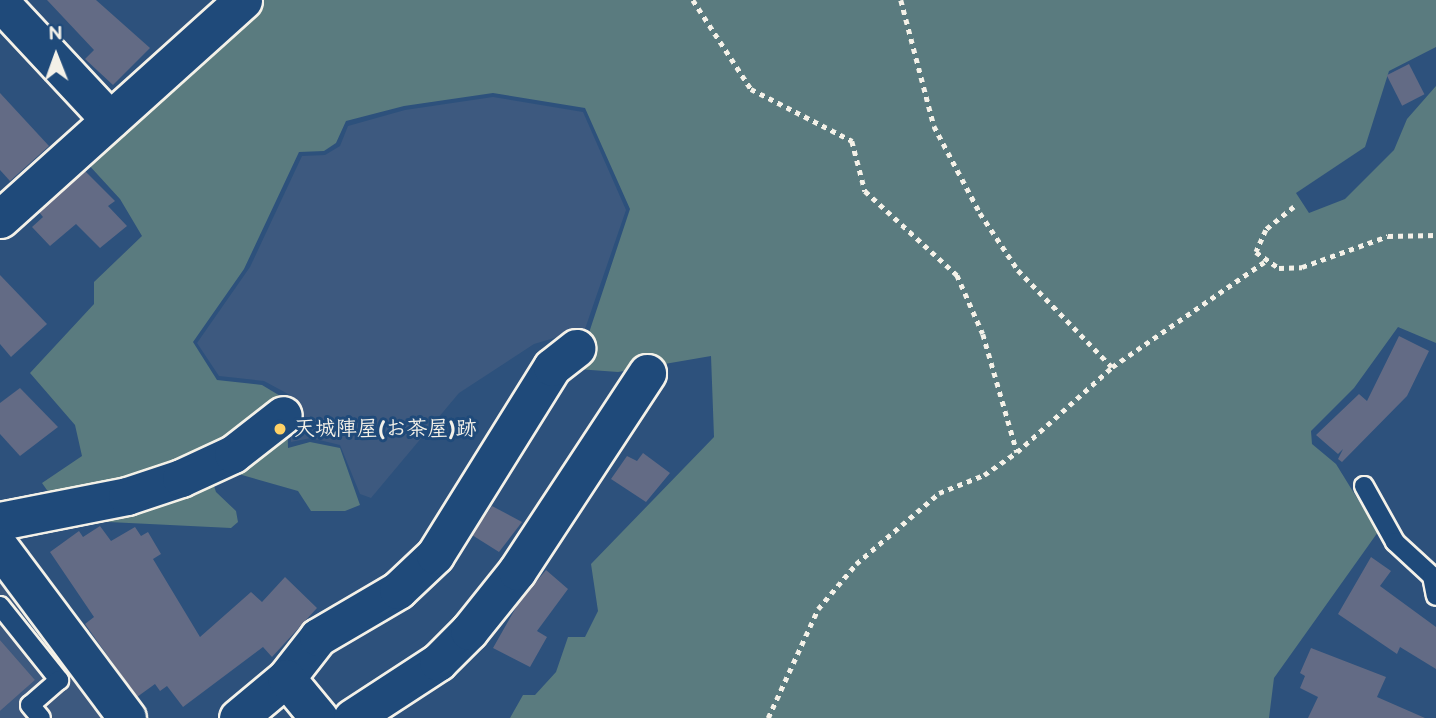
<!DOCTYPE html>
<meta charset="utf-8">
<style>
body{margin:0}
#map{position:relative;width:1436px;height:718px;overflow:hidden;background:#2d517c;font-family:"Balsamiq Sans","Klee One",sans-serif}
div>[style]{position:absolute}
.built>*{inset:0;background:#3d597f}
.green>*{inset:0;background:#5a7b7f}
.building>*{inset:0;background:#636b85;transform-origin:0 0}
.path>*{height:4.5px;margin-top:-2.25px;transform-origin:0;background:repeating-linear-gradient(90deg,#f4f1e8 0 5px,transparent 0 10px)}
.roads{filter:drop-shadow(2px 0 #f4f1e8) drop-shadow(-2px 0 #f4f1e8) drop-shadow(0 2px #f4f1e8) drop-shadow(0 -2px #f4f1e8)}
.lane>*{height:18px;margin:-9px;padding:0 9px;transform-origin:9px;border-radius:9px;background:#1f4a7a}
.street>*{height:37px;margin:-18.5px;padding:0 18.5px;transform-origin:18.5px;border-radius:18.5px;background:#1f4a7a}
.dots>*{width:19px;height:19px;translate:-50% -50%;box-sizing:border-box;border:4px solid #1f4a7a;border-radius:50%}
span{translate:-50% -50%;white-space:nowrap;text-align:center;line-height:1.15;-webkit-text-stroke:6px #1f4a7a;paint-order:stroke}
.poi-label{font-size:21px;color:#f4f1e8;font-weight:700}
.left{translate:0 -50%;text-align:left}
.north{position:absolute;left:21px;top:21px;width:70px;height:70px;-webkit-text-stroke:5px #1f4a7a;paint-order:stroke;rotate:359deg;font-size:19px;font-weight:700;line-height:28px;text-align:center;color:#f4f1e8}
.north::after{content:'';display:block;margin:auto;width:24px;height:32px;background:#f4f1e8;clip-path:polygon(50% 0,100% 100%,50% 72%,0 100%)}
</style>
<div id="map">
<div class="built">
<i style="clip-path:polygon(493px 97px,583px 112px,626px 210px,585px 329px,534px 344px,459px 393px,371px 498px,360px 494px,340px 445px,311px 438px,291px 442px,290px 395px,264px 381px,219px 376px,197px 343px,250px 267px,302px 156px,325px 155px,340px 146px,348px 126px,405px 110px)"></i>
<i style="clip-path:polygon(0 562px,114px 718px,0 718px,0 711px,35px 680px,0 640px)"></i>
</div>
<div class="green">
<i style="clip-path:polygon(254px 0,1436px 0,1436px 47px,1389px 71px,1365px 147px,1296px 193px,1309px 213px,1345px 199px,1394px 150px,1407px 119px,1436px 86px,1436px 343px,1398px 327px,1354px 388px,1311px 431px,1312px 444px,1336px 464px,1378px 532px,1274px 678px,1269px 718px,510px 718px,523px 695px,535px 695px,556px 672px,568px 637px,585px 637px,598px 611px,591px 564px,714px 437px,711px 356px,618px 372px,577px 369px,630px 209px,585px 108px,493px 93px,404px 106px,346px 121px,336px 143px,324px 151px,299px 152px,244px 269px,193px 342px,217px 380px,262px 385px,287px 400px,288px 448px,310px 442px,340px 448px,360px 505px,345px 511px,311px 511px,298px 491px,221px 469px,212px 480px,216px 492px,236px 511px,238px 522px,231px 528px,68px 520px,42px 483px,82px 456px,75px 425px,30px 373px,94px 304px,94px 282px,142px 236px,120px 199px,87px 163px)"></i>
</div>
<div class="building">
<i style="clip-path:polygon(47px 0,96px 0,150px 48px,113px 85px,85px 59px,94px 50px)"></i>
<i style="left:1409px;top:64px;width:34px;height:25px;rotate:63deg"></i>
<i style="clip-path:polygon(0 93px,49px 146px,10px 181px,0 170px)"></i>
<i style="clip-path:polygon(85px 171px,115px 201px,108px 206px,127px 226px,100px 248px,76px 224px,50px 246px,32px 227px,43px 217px,39px 212px)"></i>
<i style="clip-path:polygon(0 275px,47px 324px,11px 357px,0 344px)"></i>
<i style="clip-path:polygon(1399px 336px,1429px 351px,1407px 396px,1342px 462px,1338px 459px,1343px 449px,1338px 454px,1316px 435px,1359px 394px,1367px 401px)"></i>
<i style="clip-path:polygon(20px 388px,58px 427px,20px 456px,0 434px,0 403px)"></i>
<i style="clip-path:polygon(643px 453px,670px 473px,646px 502px,611px 479px,627px 456px,637px 461px)"></i>
<i style="clip-path:polygon(492px 506px,522px 522px,499px 552px,472px 535px)"></i>
<i style="clip-path:polygon(100px 526px,111px 541px,135px 527px,141px 536px,148px 532px,161px 554px,153px 559px,200px 637px,251px 592px,262px 602px,285px 577px,317px 608px,272px 657px,263px 647px,183px 707px,167px 686px,160px 691px,155px 684px,137px 697px,85px 624px,94px 617px,50px 552px,79px 531px,83px 537px)"></i>
<i style="clip-path:polygon(1371px 557px,1391px 571px,1380px 586px,1436px 627px,1436px 669px,1400px 647px,1397px 654px,1338px 614px)"></i>
<i style="clip-path:polygon(546px 570px,568px 589px,537px 631px,547px 637px,530px 667px,493px 648px,518px 604px)"></i>
<i style="clip-path:polygon(0 640px,35px 680px,0 711px)"></i>
<i style="clip-path:polygon(1311px 648px,1386px 677px,1377px 697px,1425px 718px,1308px 718px,1318px 697px,1300px 688px,1305px 676px,1300px 673px)"></i>
</div>
<div class="path">
<i style="left:693px;top:0;width:106px;rotate:56.9deg"></i>
<i style="left:751px;top:89px;width:114px;rotate:27.2deg"></i>
<i style="left:852px;top:141px;width:52px;rotate:75.4deg"></i>
<i style="left:865px;top:191px;width:125px;rotate:42.4deg"></i>
<i style="left:957px;top:275px;width:64px;rotate:66.2deg"></i>
<i style="left:983px;top:334px;width:123px;rotate:73.9deg"></i>
<i style="left:901px;top:0;width:130px;rotate:75.3deg"></i>
<i style="left:934px;top:126px;width:98px;rotate:62.1deg"></i>
<i style="left:980px;top:213px;width:69px;rotate:56.3deg"></i>
<i style="left:1018px;top:270px;width:135px;rotate:45.9deg"></i>
<i style="left:1294px;top:207px;width:36px;rotate:141deg"></i>
<i style="left:1266px;top:230px;width:24px;rotate:114deg"></i>
<i style="left:1256px;top:252px;width:28px;rotate:35deg"></i>
<i style="left:1279px;top:268px;width:23px;rotate:-2deg"></i>
<i style="left:1302px;top:267px;width:91px;rotate:-19.8deg"></i>
<i style="left:1388px;top:236px;width:48px;rotate:-1.2deg"></i>
<i style="left:768px;top:718px;width:120px;rotate:-65.4deg"></i>
<i style="left:818px;top:609px;width:59px;rotate:-49.8deg"></i>
<i style="left:856px;top:564px;width:109px;rotate:-40.5deg"></i>
<i style="left:939px;top:493px;width:48px;rotate:-21.8deg"></i>
<i style="left:984px;top:475px;width:40px;rotate:-34.9deg"></i>
<i style="left:1017px;top:452px;width:127px;rotate:-41.8deg"></i>
<i style="left:1112px;top:367px;width:185px;rotate:-34.6deg"></i>
</div>
<div class="roads">
<div class="lane">
<i style="left:1364px;top:486px;width:64px;rotate:61deg"></i>
<i style="left:1395px;top:542px;width:50px;rotate:42.6deg"></i>
<i style="left:1432px;top:576px;width:20px;rotate:79deg"></i>
<i style="left:0;top:606px;width:95px;rotate:51.4deg"></i>
<i style="left:59px;top:680px;width:38px;rotate:139deg"></i>
<i style="left:30px;top:705px;width:17px;rotate:50deg"></i>
</div>
<div class="street">
<i style="left:0;top:2px;width:161px;rotate:47deg"></i>
<i style="left:0;top:219px;width:327px;rotate:-42deg"></i>
<i style="left:0;top:521px;width:129px;rotate:-11.1deg"></i>
<i style="left:127px;top:496px;width:57px;rotate:-18.4deg"></i>
<i style="left:181px;top:478px;width:57px;rotate:-24.8deg"></i>
<i style="left:233px;top:454px;width:63px;rotate:-38deg"></i>
<i style="left:0;top:548px;width:212px;rotate:53.2deg"></i>
<i style="left:286px;top:678px;width:52px;rotate:-52deg"></i>
<i style="left:318px;top:637px;width:93px;rotate:-30.4deg"></i>
<i style="left:398px;top:590px;width:51px;rotate:-43.4deg"></i>
<i style="left:435px;top:555px;width:221px;rotate:-58.1deg"></i>
<i style="left:552px;top:367px;width:31px;rotate:-38deg"></i>
<i style="left:238px;top:718px;width:62px;rotate:-39.8deg"></i>
<i style="left:286px;top:678px;width:52px;rotate:50.5deg"></i>
<i style="left:352px;top:718px;width:103px;rotate:-33.1deg"></i>
<i style="left:438px;top:662px;width:44px;rotate:-45deg"></i>
<i style="left:469px;top:631px;width:77px;rotate:-51.3deg"></i>
<i style="left:517px;top:571px;width:237px;rotate:-56.7deg"></i>
</div>
</div>
<div class="dots">
<i style="left:280px;top:429px;background:#ffd166"></i>
</div>
<div class="poi-label">
<span class="left" style="left:294px;top:429px">天城陣屋(お茶屋)跡</span>
</div>
<div class="north">N</div>
</div>
